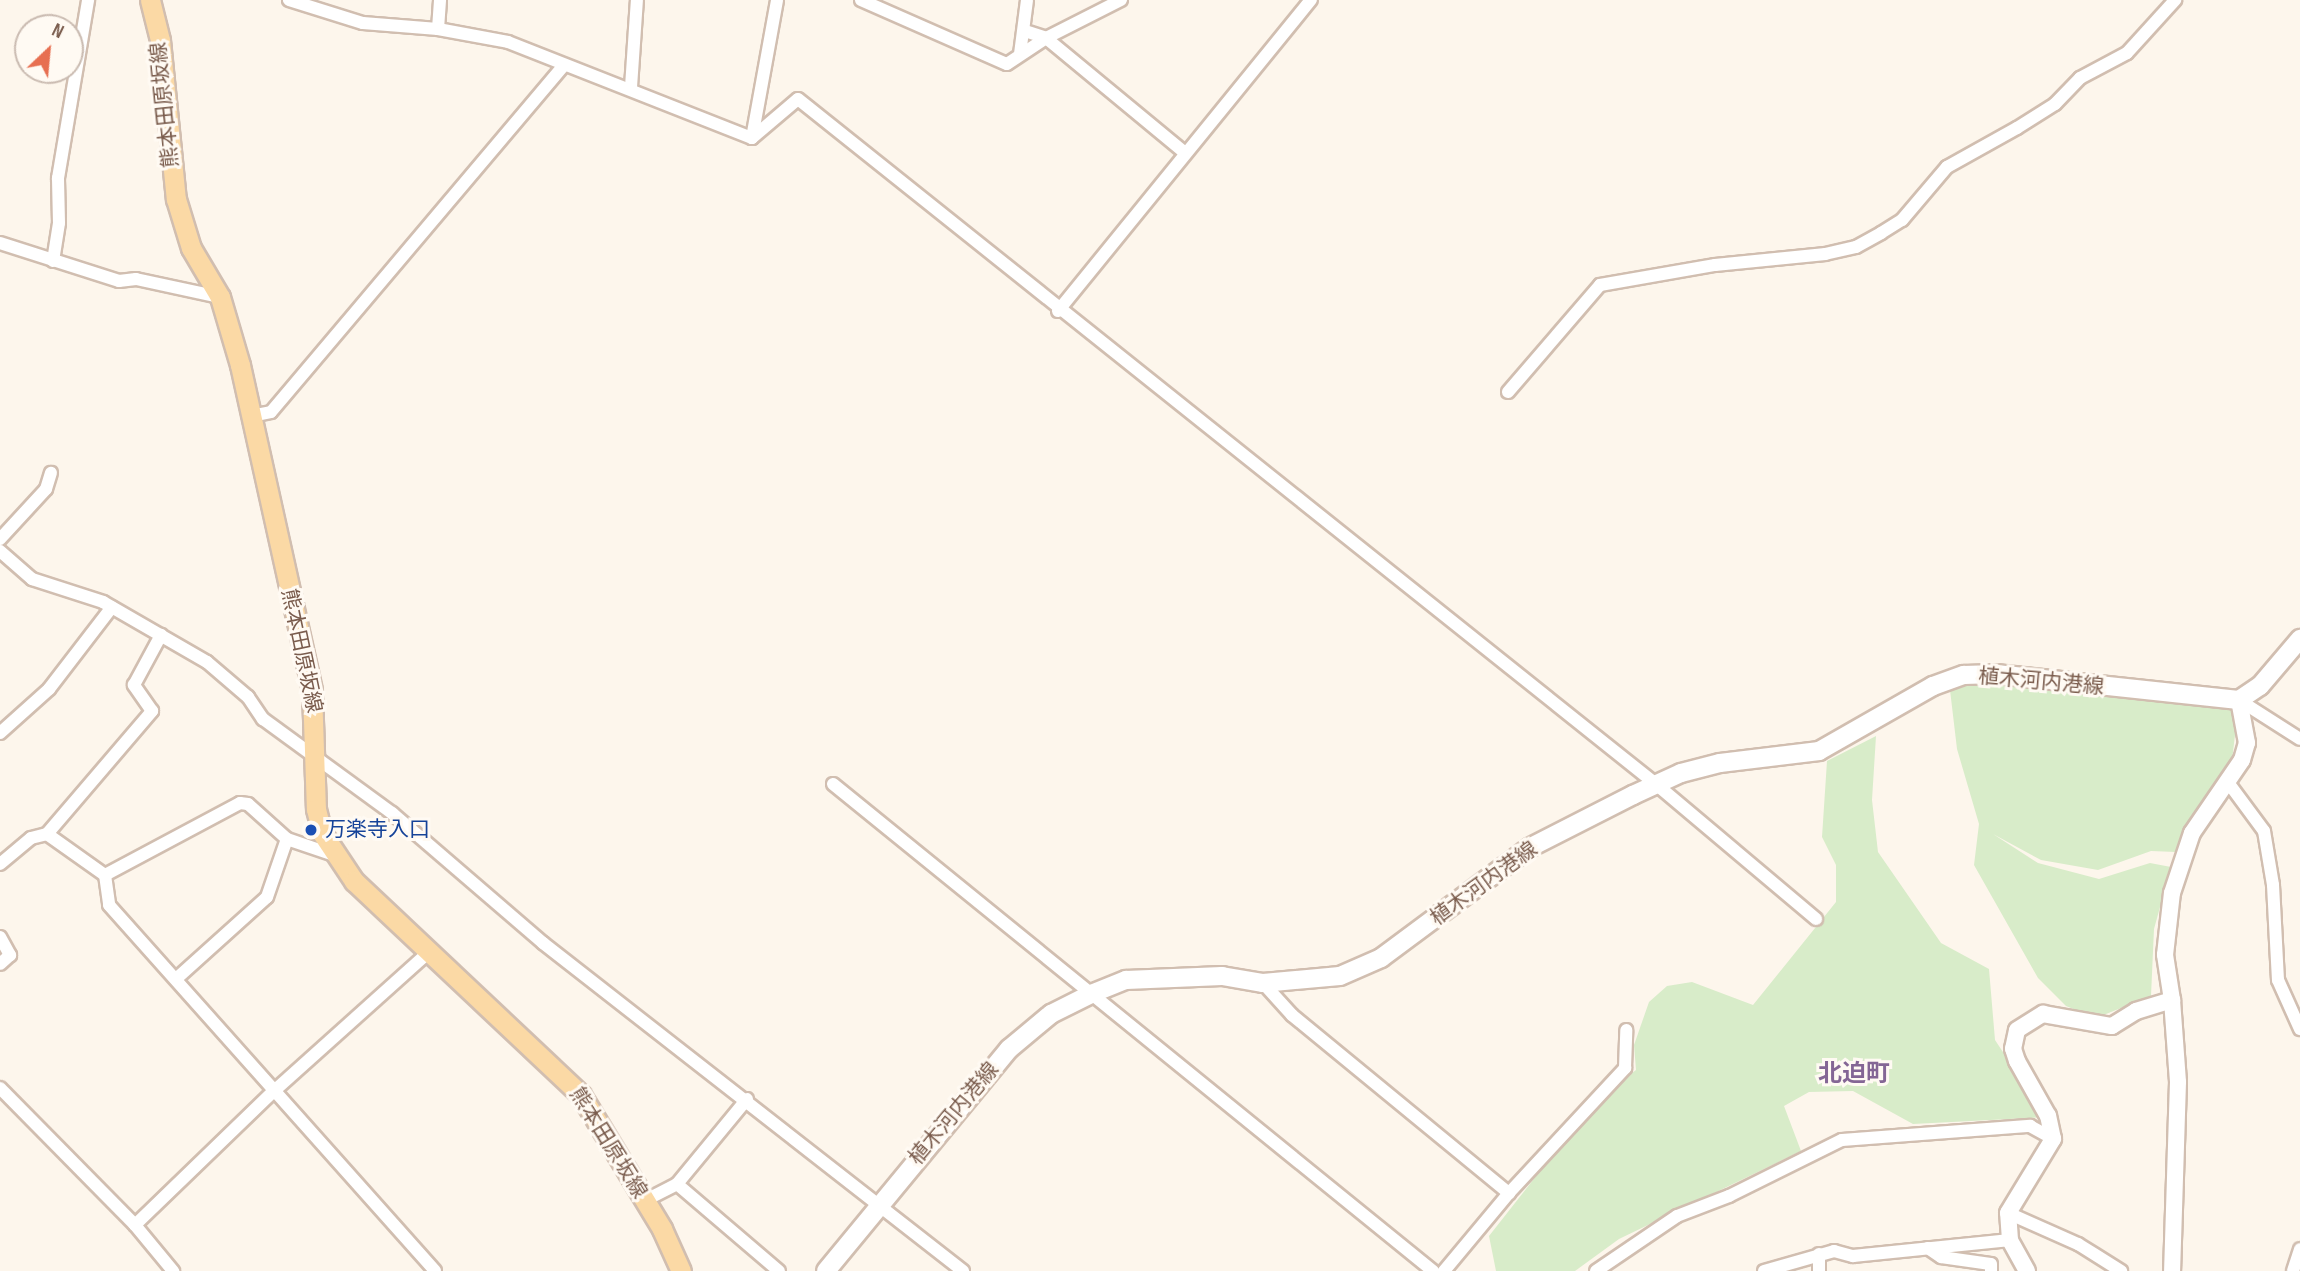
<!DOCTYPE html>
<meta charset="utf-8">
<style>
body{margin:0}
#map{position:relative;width:2300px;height:1271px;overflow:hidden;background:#fdf6ec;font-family:"Sofia Sans Condensed","Noto Sans JP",sans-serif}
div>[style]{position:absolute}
.green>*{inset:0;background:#d8ecc9}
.roads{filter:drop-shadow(2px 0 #d1beb0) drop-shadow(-2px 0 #d1beb0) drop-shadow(0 2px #d1beb0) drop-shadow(0 -2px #d1beb0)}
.minor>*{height:12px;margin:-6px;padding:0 6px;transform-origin:6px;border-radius:6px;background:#fff}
.tertiary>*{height:16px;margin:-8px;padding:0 8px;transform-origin:8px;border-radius:8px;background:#fff}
.secondary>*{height:18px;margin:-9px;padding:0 9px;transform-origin:9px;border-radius:9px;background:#fff}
.primary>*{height:19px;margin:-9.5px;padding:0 9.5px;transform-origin:9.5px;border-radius:9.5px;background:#fbd9a5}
.dots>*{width:19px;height:19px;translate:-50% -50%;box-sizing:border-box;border:4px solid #fffaf3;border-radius:50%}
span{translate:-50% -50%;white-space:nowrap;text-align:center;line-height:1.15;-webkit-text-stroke:6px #fffaf3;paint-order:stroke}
.street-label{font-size:21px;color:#7a5c4d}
.transit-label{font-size:21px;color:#164399}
.left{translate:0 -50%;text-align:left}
.quarter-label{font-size:24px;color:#846695;font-weight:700}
.north{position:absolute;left:14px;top:14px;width:70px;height:70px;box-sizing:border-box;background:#fffaf3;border:2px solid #cabbb1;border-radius:50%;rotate:26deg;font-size:19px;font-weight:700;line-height:28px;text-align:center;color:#7a5c4d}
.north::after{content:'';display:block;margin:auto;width:24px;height:32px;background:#e76f51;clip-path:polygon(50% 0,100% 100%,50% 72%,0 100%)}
</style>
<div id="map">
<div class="green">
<i style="clip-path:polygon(1996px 674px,2239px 700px,2232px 761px,2190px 823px,2176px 852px,2151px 851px,2098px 870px,2041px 860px,1993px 834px,2038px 863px,2099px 879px,2150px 863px,2171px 867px,2154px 929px,2151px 996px,2096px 1018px,2066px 1006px,2038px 978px,1974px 865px,1979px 824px,1957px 749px,1950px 690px)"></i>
<i style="clip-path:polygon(1876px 736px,1872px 800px,1878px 852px,1941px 943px,1989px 969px,1995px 1040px,2046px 1117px,1913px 1124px,1853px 1091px,1809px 1092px,1784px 1106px,1801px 1151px,1619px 1239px,1575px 1271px,1496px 1271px,1489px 1236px,1595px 1101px,1636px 1070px,1634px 1045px,1649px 1002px,1667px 986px,1692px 982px,1753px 1005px,1836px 902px,1836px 865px,1822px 837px,1827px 761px)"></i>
</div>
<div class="roads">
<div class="minor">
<i style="left:289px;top:0;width:77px;rotate:17.3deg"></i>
<i style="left:363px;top:23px;width:75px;rotate:4.6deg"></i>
<i style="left:438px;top:29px;width:71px;rotate:10.5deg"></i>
<i style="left:508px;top:42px;width:262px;rotate:21.5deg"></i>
<i style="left:752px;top:138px;width:140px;rotate:-79.7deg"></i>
<i style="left:861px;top:0;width:159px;rotate:23.7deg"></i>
<i style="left:1007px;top:64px;width:47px;rotate:-33.7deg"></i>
<i style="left:1046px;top:38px;width:84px;rotate:-26.9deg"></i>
<i style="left:438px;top:29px;width:29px;rotate:-86deg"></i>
<i style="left:1025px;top:31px;width:22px;rotate:18deg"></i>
<i style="left:1046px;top:38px;width:180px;rotate:39.6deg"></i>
<i style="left:1020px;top:54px;width:54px;rotate:-82.6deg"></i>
<i style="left:631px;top:87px;width:87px;rotate:-86.1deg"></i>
<i style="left:752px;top:138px;width:60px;rotate:-40.3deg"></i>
<i style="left:798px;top:99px;width:1099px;rotate:38.61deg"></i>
<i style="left:1657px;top:785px;width:208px;rotate:40.1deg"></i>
<i style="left:0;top:243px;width:125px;rotate:17.7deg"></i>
<i style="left:119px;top:281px;width:17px;rotate:-7deg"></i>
<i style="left:136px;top:279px;width:86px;rotate:12.1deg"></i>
<i style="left:53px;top:261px;width:38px;rotate:-81deg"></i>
<i style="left:59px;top:223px;width:45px;rotate:-91.3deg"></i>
<i style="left:58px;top:178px;width:181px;rotate:-80.4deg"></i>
<i style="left:1058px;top:311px;width:401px;rotate:-50.9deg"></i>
<i style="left:1508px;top:392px;width:141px;rotate:-49.3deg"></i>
<i style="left:1600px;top:285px;width:117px;rotate:-9.9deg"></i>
<i style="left:1715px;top:265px;width:111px;rotate:-5.7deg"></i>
<i style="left:1825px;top:254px;width:32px;rotate:-13deg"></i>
<i style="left:1856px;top:247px;width:29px;rotate:-29deg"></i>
<i style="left:1881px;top:233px;width:25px;rotate:-32deg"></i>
<i style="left:1902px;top:220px;width:70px;rotate:-49.7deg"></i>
<i style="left:1947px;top:167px;width:80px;rotate:-29.1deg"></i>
<i style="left:2017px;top:128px;width:45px;rotate:-32.3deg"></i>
<i style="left:2055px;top:104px;width:36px;rotate:-46deg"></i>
<i style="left:2080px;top:78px;width:53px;rotate:-28deg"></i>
<i style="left:2127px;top:53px;width:72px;rotate:-47.8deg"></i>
<i style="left:251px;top:416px;width:20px;rotate:-11deg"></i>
<i style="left:271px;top:412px;width:454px;rotate:-49.8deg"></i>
<i style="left:0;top:539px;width:68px;rotate:-47.4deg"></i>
<i style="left:46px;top:489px;width:17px;rotate:-73deg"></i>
<i style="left:0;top:551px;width:43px;rotate:41.2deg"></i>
<i style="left:32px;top:579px;width:75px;rotate:17.9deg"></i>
<i style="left:103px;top:602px;width:120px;rotate:30deg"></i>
<i style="left:207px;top:662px;width:54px;rotate:40.5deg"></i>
<i style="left:248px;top:697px;width:27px;rotate:56deg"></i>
<i style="left:263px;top:719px;width:160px;rotate:36.1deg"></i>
<i style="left:392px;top:813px;width:199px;rotate:40.7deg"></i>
<i style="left:543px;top:943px;width:533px;rotate:37.99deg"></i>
<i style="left:2239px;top:700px;width:72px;rotate:32.6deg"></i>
<i style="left:0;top:733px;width:66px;rotate:-41.9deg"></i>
<i style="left:49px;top:689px;width:103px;rotate:-52.5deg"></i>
<i style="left:2227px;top:781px;width:62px;rotate:53.5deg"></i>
<i style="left:2264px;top:831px;width:55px;rotate:80.5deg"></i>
<i style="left:2273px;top:885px;width:95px;rotate:87deg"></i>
<i style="left:2278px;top:980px;width:54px;rotate:65.8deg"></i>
<i style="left:833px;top:784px;width:773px;rotate:39.07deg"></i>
<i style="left:47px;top:834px;width:162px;rotate:-49.5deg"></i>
<i style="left:152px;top:711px;width:32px;rotate:-125deg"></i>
<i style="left:134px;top:685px;width:57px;rotate:-61.6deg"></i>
<i style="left:0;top:864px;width:40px;rotate:-40deg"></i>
<i style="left:31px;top:838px;width:16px;rotate:-14deg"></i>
<i style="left:47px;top:834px;width:71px;rotate:35.3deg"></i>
<i style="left:105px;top:875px;width:30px;rotate:82deg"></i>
<i style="left:109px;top:905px;width:490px;rotate:48.3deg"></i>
<i style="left:105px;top:875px;width:153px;rotate:-28.1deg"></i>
<i style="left:240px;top:803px;width:8px;rotate:7deg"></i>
<i style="left:248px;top:804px;width:52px;rotate:41.9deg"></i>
<i style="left:287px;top:839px;width:50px;rotate:18.8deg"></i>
<i style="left:0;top:937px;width:21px;rotate:61deg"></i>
<i style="left:10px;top:955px;width:13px;rotate:138deg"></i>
<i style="left:176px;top:979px;width:122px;rotate:-42deg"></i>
<i style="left:267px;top:897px;width:61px;rotate:-71deg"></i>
<i style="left:1263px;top:983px;width:43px;rotate:47.8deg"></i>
<i style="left:1292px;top:1015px;width:281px;rotate:39.4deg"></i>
<i style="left:1509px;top:1193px;width:102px;rotate:129.8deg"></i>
<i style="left:0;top:1088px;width:192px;rotate:45.4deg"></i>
<i style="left:135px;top:1225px;width:60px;rotate:50.4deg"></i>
<i style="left:677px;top:1184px;width:134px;rotate:40.5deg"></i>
<i style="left:1509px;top:1193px;width:171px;rotate:-47.1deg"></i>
<i style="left:1625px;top:1068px;width:38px;rotate:-88deg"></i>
<i style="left:644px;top:1201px;width:37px;rotate:-27deg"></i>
<i style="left:677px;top:1184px;width:110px;rotate:-50.5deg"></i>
<i style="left:2008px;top:1213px;width:77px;rotate:23.9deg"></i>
<i style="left:2078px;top:1244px;width:51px;rotate:32.1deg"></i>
<i style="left:135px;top:1225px;width:193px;rotate:-44deg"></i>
<i style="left:274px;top:1091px;width:207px;rotate:-41.9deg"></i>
<i style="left:1928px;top:1248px;width:16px;rotate:35deg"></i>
<i style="left:1941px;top:1257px;width:50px;rotate:8deg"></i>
<i style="left:1991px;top:1264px;width:7px;rotate:90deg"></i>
<i style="left:1819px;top:1254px;width:17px;rotate:90deg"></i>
<i style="left:1596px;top:1271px;width:98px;rotate:-34.2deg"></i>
<i style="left:1677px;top:1216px;width:56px;rotate:-21deg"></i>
<i style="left:1729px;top:1196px;width:126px;rotate:-26.4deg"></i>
<i style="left:1842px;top:1140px;width:189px;rotate:-4.3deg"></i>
<i style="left:2030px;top:1126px;width:26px;rotate:29deg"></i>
<i style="left:1764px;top:1271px;width:73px;rotate:-15.9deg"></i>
<i style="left:1834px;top:1251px;width:20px;rotate:15deg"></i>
<i style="left:1853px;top:1256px;width:158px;rotate:-5.8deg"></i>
<i style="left:2293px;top:1271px;width:23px;rotate:-72deg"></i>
</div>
<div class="tertiary">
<i style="left:2172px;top:1000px;width:82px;rotate:85.8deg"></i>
<i style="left:2178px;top:1082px;width:189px;rotate:91.8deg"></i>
<i style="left:2027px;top:1271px;width:35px;rotate:-119deg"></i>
<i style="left:2010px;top:1240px;width:27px;rotate:-94deg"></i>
<i style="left:2008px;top:1213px;width:87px;rotate:-58.7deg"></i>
<i style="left:2053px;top:1139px;width:24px;rotate:-102deg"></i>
<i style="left:2048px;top:1116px;width:63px;rotate:-119.4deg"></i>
<i style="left:2017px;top:1061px;width:13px;rotate:-108deg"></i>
<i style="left:2013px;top:1049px;width:19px;rotate:-78deg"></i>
<i style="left:2017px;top:1030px;width:31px;rotate:-32deg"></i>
<i style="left:2043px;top:1014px;width:70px;rotate:9.9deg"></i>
<i style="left:2112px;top:1026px;width:28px;rotate:-32deg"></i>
<i style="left:2136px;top:1011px;width:38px;rotate:-17deg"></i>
<i style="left:2172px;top:1000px;width:46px;rotate:-98.8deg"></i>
<i style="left:2165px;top:955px;width:62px;rotate:-83.6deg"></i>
<i style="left:2172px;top:893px;width:63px;rotate:-71.6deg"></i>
<i style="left:2192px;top:833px;width:88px;rotate:-55.6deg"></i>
<i style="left:2242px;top:760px;width:18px;rotate:-74deg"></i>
<i style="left:2247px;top:743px;width:44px;rotate:-100.5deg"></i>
</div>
<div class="secondary">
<i style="left:826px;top:1271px;width:288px;rotate:-50.5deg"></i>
<i style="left:1009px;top:1049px;width:55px;rotate:-39.8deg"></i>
<i style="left:1051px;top:1014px;width:45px;rotate:-26.6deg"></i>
<i style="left:1091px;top:994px;width:38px;rotate:-22deg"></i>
<i style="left:1126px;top:980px;width:96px;rotate:-2.4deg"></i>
<i style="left:1222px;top:976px;width:42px;rotate:9.7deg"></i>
<i style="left:1263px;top:983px;width:77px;rotate:-5.2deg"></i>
<i style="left:1340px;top:976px;width:45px;rotate:-23.7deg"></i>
<i style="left:1381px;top:958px;width:184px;rotate:-36.6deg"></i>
<i style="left:1529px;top:848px;width:117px;rotate:-27deg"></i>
<i style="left:1633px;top:795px;width:53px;rotate:-24.6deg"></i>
<i style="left:1681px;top:773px;width:40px;rotate:-14.4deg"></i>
<i style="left:1720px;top:763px;width:100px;rotate:-6.9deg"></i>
<i style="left:1819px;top:751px;width:131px;rotate:-29.7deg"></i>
<i style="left:1933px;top:686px;width:33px;rotate:-20deg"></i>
<i style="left:1964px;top:675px;width:32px;rotate:-2deg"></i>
<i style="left:1996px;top:674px;width:244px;rotate:6.1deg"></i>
<i style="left:2239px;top:700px;width:25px;rotate:-34deg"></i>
<i style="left:2260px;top:686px;width:62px;rotate:-49.6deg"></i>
</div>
<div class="primary">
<i style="left:150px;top:0;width:41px;rotate:76deg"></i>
<i style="left:160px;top:40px;width:160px;rotate:84.3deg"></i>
<i style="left:176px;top:199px;width:51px;rotate:73deg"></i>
<i style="left:191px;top:248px;width:57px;rotate:59.4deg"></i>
<i style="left:220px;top:297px;width:71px;rotate:73.6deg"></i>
<i style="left:240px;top:365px;width:333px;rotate:77.5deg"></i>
<i style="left:312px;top:690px;width:119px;rotate:88.1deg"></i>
<i style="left:316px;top:809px;width:25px;rotate:76deg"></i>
<i style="left:322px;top:833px;width:58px;rotate:56.3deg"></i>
<i style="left:354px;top:881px;width:312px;rotate:43.3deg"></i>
<i style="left:581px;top:1095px;width:157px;rotate:58.8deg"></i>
<i style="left:662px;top:1229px;width:46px;rotate:65.7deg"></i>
</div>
</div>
<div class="dots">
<i style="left:311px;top:830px;background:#1a4fb4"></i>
</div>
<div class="street-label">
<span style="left:165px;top:105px;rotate:-96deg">熊本田原坂線</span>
<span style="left:301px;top:651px;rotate:78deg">熊本田原坂線</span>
<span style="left:2041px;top:682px;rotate:5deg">植木河内港線</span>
<span style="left:1484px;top:884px;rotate:-36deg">植木河内港線</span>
<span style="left:954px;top:1114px;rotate:-50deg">植木河内港線</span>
<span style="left:608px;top:1143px;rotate:58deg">熊本田原坂線</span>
</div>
<div class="transit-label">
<span class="left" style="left:325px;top:830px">万楽寺入口</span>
</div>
<div class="quarter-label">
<span style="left:1854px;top:1074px">北迫町</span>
</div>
<div class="north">N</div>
</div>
